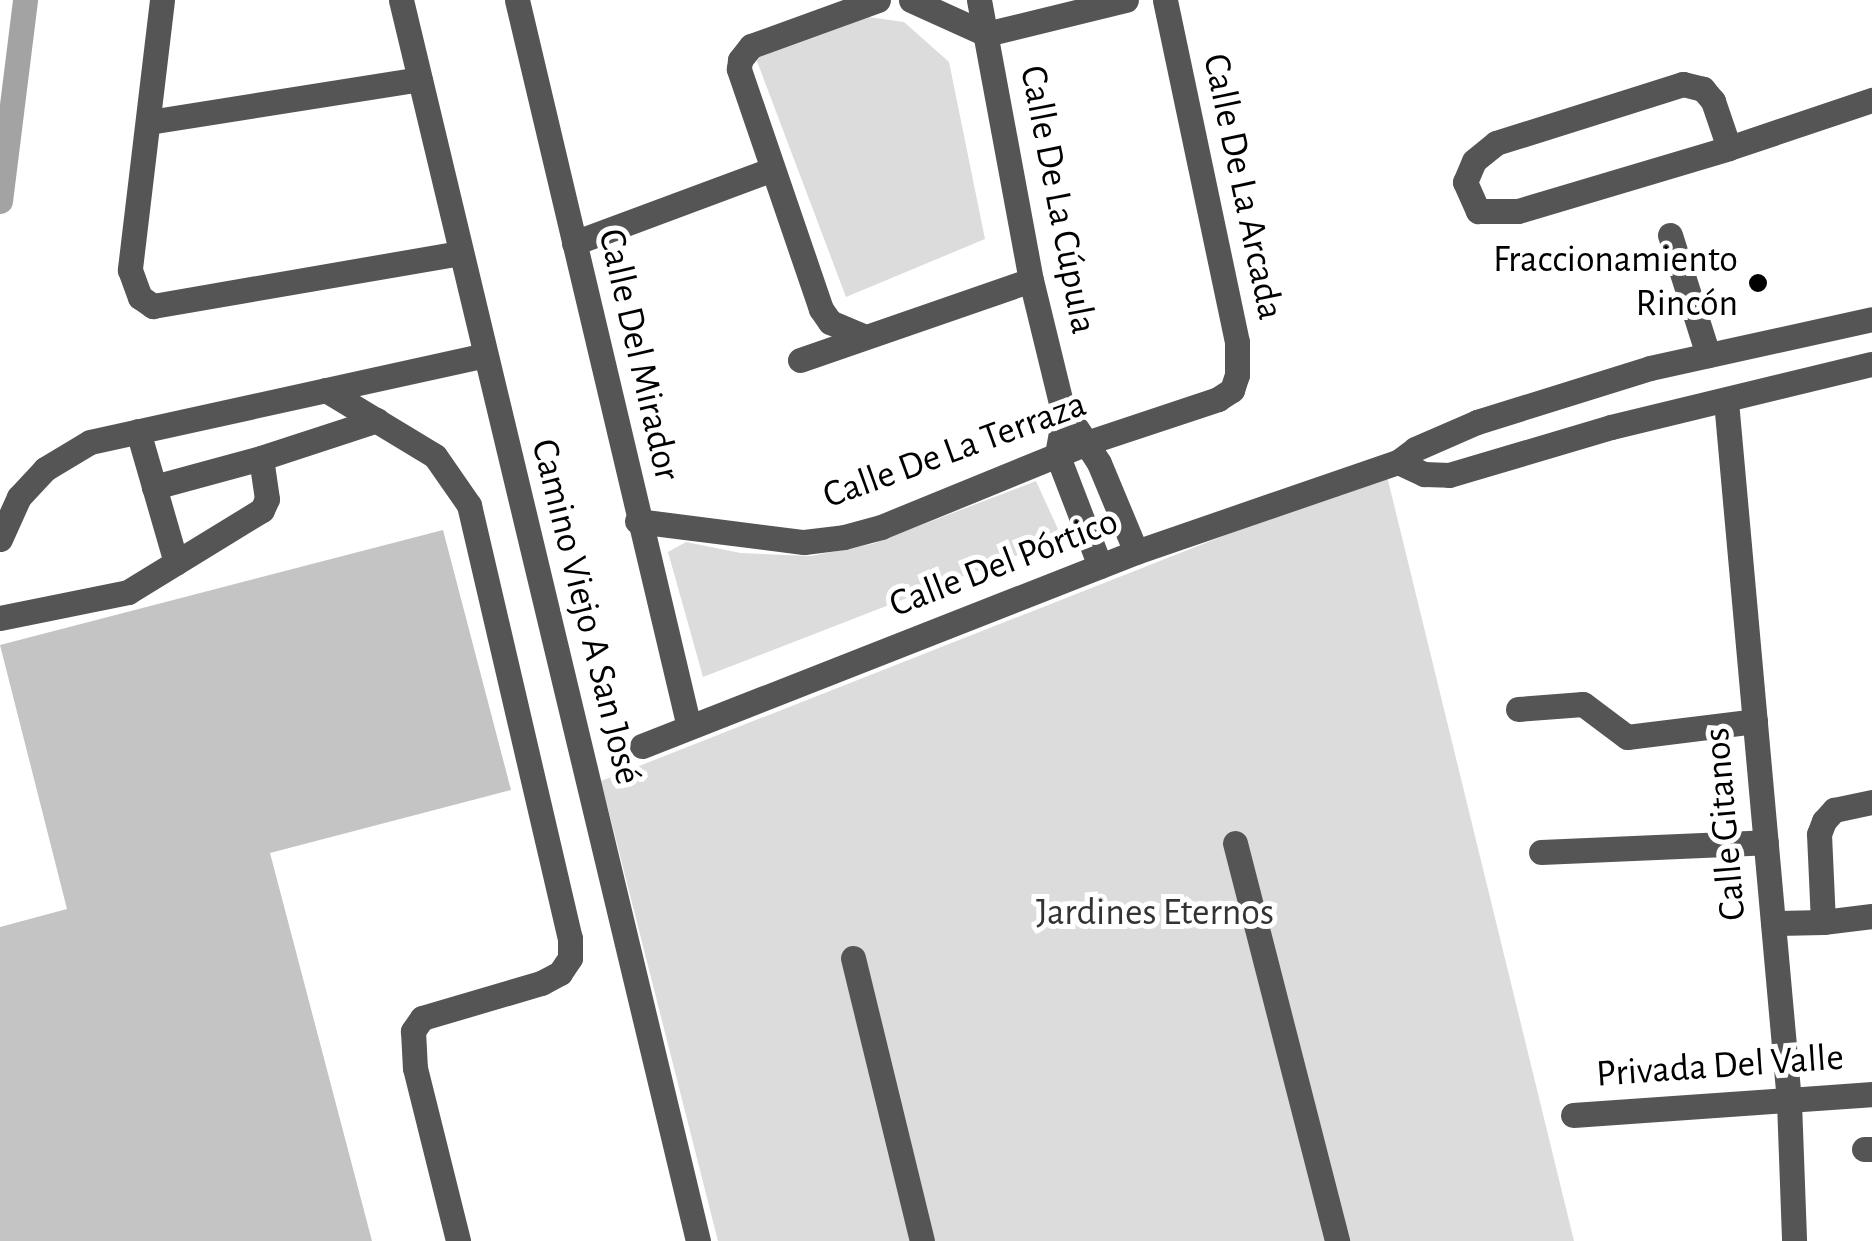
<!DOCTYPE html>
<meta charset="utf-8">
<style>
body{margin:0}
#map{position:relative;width:1872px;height:1241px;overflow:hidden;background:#fff;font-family:"Alegreya Sans",sans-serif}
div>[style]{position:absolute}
.green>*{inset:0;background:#dcdcdc}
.canal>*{height:25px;margin:-12.5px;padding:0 12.5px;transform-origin:12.5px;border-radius:12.5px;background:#a3a3a3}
.building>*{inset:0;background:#c4c4c4}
.minor>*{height:25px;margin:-12.5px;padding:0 12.5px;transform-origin:12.5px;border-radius:12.5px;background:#555}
.dots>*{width:28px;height:28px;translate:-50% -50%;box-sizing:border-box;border:5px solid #fff;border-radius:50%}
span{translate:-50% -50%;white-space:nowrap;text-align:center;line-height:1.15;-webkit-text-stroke:10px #fff;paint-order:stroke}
.street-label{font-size:38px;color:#000}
.poi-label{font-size:38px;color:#000}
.right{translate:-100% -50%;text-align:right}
.park-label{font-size:38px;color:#333}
</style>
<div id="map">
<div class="green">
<i style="clip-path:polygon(853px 15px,904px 22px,949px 62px,985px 239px,846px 297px,755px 56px)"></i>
<i style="clip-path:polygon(1386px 472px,1574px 1241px,718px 1241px,601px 781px)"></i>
<i style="clip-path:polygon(1036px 481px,1062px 538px,703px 677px,668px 552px,686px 542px,741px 553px,811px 556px,872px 544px)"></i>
</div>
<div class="canal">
<i style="left:0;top:201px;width:203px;rotate:-82.9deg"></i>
</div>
<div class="building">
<i style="clip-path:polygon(443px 530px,511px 790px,270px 853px,372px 1241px,0 1241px,0 927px,67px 909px,0 645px)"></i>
</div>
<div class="minor">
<i style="left:162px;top:0;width:272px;rotate:96.8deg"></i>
<i style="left:130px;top:270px;width:29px;rotate:70deg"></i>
<i style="left:140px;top:297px;width:16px;rotate:35deg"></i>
<i style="left:153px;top:306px;width:311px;rotate:-9.8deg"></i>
<i style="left:401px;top:0;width:1276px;rotate:76.54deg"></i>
<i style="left:517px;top:0;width:747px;rotate:76.69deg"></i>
<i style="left:911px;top:0;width:82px;rotate:24.4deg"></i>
<i style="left:986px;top:34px;width:144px;rotate:-13.7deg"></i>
<i style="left:979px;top:0;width:285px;rotate:79.5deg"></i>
<i style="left:1031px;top:280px;width:139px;rotate:76.3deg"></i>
<i style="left:1064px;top:415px;width:40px;rotate:100deg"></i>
<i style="left:1057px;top:454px;width:120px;rotate:69deg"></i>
<i style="left:149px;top:122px;width:274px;rotate:-9deg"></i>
<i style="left:1729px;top:148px;width:50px;rotate:-108.8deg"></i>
<i style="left:1713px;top:101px;width:16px;rotate:-130deg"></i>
<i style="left:1703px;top:89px;width:21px;rotate:-166deg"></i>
<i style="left:1683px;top:84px;width:196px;rotate:162.5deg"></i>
<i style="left:1496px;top:143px;width:28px;rotate:141deg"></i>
<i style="left:1474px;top:161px;width:23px;rotate:113deg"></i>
<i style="left:1465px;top:182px;width:32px;rotate:66deg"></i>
<i style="left:1478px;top:211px;width:40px"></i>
<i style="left:1518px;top:211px;width:220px;rotate:-16.6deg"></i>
<i style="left:1729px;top:148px;width:151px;rotate:-18.6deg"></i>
<i style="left:1670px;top:235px;width:126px;rotate:72.4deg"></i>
<i style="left:574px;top:243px;width:209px;rotate:-20.4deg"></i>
<i style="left:863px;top:336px;width:36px;rotate:-157deg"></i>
<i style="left:830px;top:322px;width:16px;rotate:-125deg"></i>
<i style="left:821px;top:309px;width:254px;rotate:-108.9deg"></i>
<i style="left:739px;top:69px;width:9px;rotate:-84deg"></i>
<i style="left:740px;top:60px;width:18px;rotate:-52deg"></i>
<i style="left:751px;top:46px;width:135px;rotate:-19.9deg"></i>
<i style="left:800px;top:360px;width:244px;rotate:-19.1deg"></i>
<i style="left:326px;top:390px;width:127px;rotate:31.2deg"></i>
<i style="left:435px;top:456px;width:60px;rotate:55.2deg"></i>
<i style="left:469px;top:505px;width:445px;rotate:76.9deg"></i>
<i style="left:570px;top:938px;width:20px;rotate:90deg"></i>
<i style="left:570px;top:958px;width:18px;rotate:124deg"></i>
<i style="left:560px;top:973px;width:21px;rotate:152deg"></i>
<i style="left:541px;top:983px;width:124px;rotate:163.6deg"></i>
<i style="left:422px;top:1018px;width:16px;rotate:125deg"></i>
<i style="left:413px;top:1031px;width:37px;rotate:87deg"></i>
<i style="left:415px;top:1068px;width:178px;rotate:76deg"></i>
<i style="left:1726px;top:401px;width:704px;rotate:84.86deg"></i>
<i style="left:1789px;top:1102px;width:139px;rotate:87.9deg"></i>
<i style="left:1077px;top:429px;width:40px;rotate:57.1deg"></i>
<i style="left:1099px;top:463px;width:96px;rotate:67.4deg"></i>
<i style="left:138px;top:431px;width:137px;rotate:73.9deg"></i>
<i style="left:261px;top:458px;width:122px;rotate:-18.1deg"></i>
<i style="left:1398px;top:462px;width:29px;rotate:25deg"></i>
<i style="left:1424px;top:474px;width:25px;rotate:2deg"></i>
<i style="left:1449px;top:475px;width:169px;rotate:-16.5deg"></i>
<i style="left:1611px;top:427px;width:268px;rotate:-13.6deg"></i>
<i style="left:637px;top:521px;width:168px;rotate:7.2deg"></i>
<i style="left:804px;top:542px;width:40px;rotate:-7.1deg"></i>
<i style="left:844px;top:537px;width:38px;rotate:-15deg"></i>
<i style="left:881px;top:527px;width:225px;rotate:-22.2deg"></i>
<i style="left:1089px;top:442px;width:136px;rotate:-18.4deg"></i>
<i style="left:1218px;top:399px;width:17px;rotate:-33deg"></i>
<i style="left:1232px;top:390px;width:16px;rotate:-72deg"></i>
<i style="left:1237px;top:375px;width:33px;rotate:-90deg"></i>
<i style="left:1237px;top:342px;width:349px;rotate:-101.9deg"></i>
<i style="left:0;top:539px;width:46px;rotate:-65.7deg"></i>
<i style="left:19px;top:497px;width:38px;rotate:-47deg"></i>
<i style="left:45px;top:469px;width:52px;rotate:-31deg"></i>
<i style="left:90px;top:442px;width:404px;rotate:-12.4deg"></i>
<i style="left:0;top:618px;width:131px;rotate:-11.5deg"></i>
<i style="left:128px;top:592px;width:157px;rotate:-31.5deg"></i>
<i style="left:262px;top:510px;width:12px;rotate:-66deg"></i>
<i style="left:267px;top:499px;width:41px;rotate:-98.3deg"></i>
<i style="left:261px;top:458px;width:111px;rotate:164.8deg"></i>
<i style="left:1518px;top:709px;width:65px;rotate:-4.4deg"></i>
<i style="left:1583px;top:704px;width:55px;rotate:36.9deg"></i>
<i style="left:1627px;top:737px;width:129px;rotate:-7.1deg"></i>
<i style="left:642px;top:746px;width:531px;rotate:-21.44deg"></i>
<i style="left:1136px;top:552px;width:277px;rotate:-19deg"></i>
<i style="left:1398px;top:462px;width:21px;rotate:-37deg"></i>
<i style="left:1415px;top:449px;width:68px;rotate:-23.5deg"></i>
<i style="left:1477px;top:422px;width:181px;rotate:-17.3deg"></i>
<i style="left:1650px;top:368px;width:227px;rotate:-12.4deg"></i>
<i style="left:1235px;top:843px;width:411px;rotate:75.6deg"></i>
<i style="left:1541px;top:852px;width:225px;rotate:-2.5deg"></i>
<i style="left:1823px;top:922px;width:49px;rotate:-7deg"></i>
<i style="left:1773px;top:923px;width:50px;rotate:-1.1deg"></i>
<i style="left:1823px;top:922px;width:88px;rotate:-92.6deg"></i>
<i style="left:1819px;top:834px;width:14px;rotate:-69deg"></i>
<i style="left:1824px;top:821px;width:15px;rotate:-48deg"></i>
<i style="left:1834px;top:810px;width:39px;rotate:-12deg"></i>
<i style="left:853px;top:958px;width:291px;rotate:76.3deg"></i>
<i style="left:1573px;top:1115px;width:300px;rotate:-4deg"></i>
<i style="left:1864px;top:1149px;width:8px"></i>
</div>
<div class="dots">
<i style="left:1758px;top:283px;background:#000"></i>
</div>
<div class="street-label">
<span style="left:1242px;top:187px;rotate:78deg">Calle De La Arcada</span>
<span style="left:1057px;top:200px;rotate:79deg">Calle De La Cúpula</span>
<span style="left:638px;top:355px;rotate:77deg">Calle Del Mirador</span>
<span style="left:955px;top:451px;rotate:-20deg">Calle De La Terraza</span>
<span style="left:1004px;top:564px;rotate:-21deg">Calle Del Pórtico</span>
<span style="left:585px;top:612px;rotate:76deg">Camino Viejo A San José</span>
<span style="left:1726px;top:824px;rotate:-95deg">Calle Gitanos</span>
<span style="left:1720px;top:1067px;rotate:-4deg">Privada Del Valle</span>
</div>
<div class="poi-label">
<span class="right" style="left:1738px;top:283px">Fraccionamiento<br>Rincón</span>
</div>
<div class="park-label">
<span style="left:1155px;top:914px">Jardines Eternos</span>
</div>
</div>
